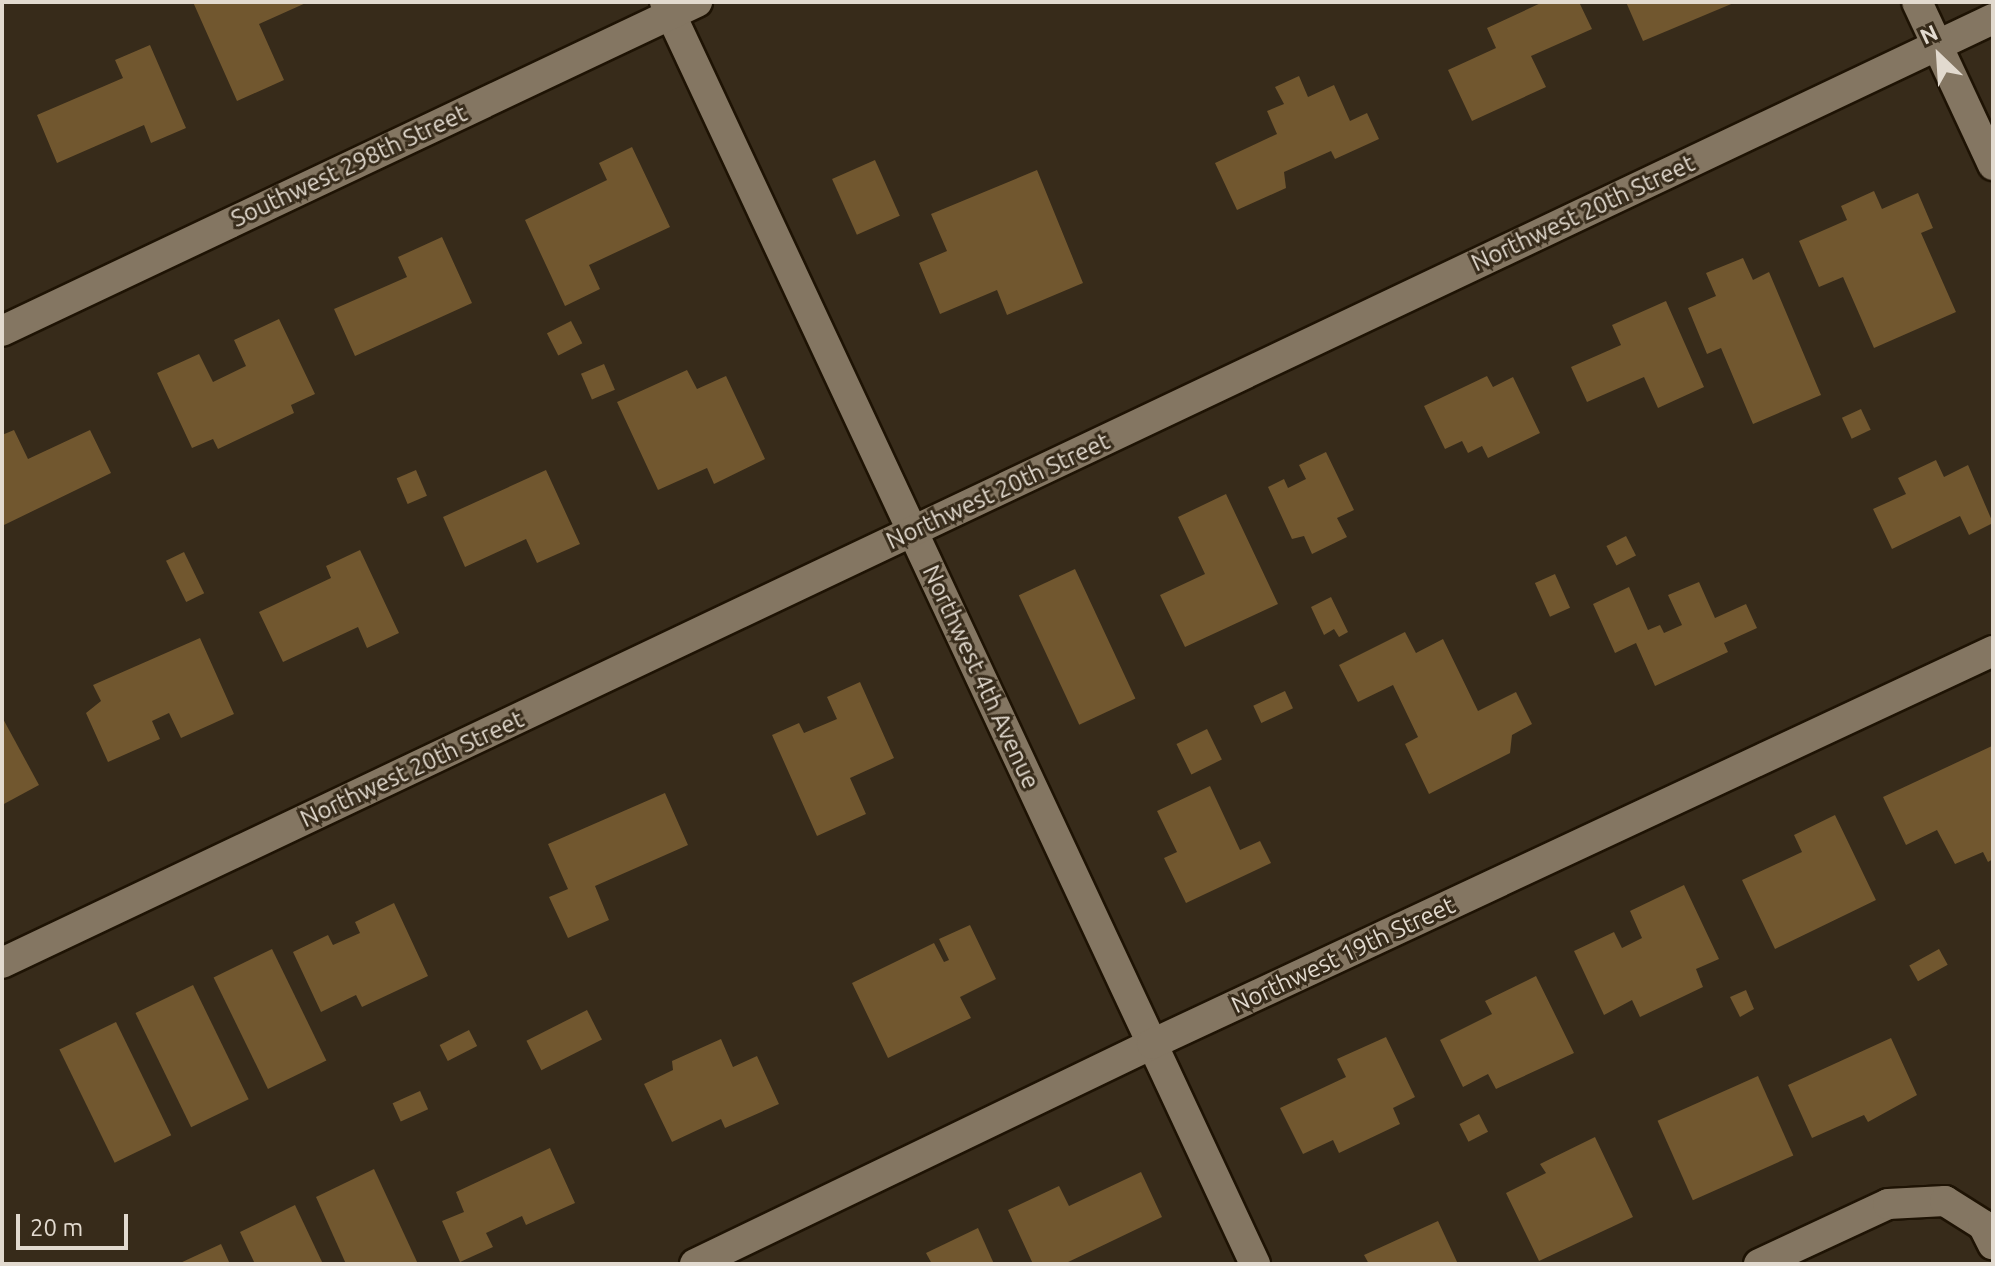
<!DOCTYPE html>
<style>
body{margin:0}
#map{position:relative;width:1995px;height:1266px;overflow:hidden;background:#372b1a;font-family:Ubuntu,sans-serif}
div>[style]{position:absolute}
.building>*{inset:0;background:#71572f;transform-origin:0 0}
.roads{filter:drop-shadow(2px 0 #1e1304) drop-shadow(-2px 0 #1e1304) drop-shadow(0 2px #1e1304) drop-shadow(0 -2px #1e1304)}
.minor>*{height:30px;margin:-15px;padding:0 15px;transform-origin:15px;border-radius:15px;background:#847662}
span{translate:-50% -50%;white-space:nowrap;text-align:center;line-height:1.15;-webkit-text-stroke:6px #372b1a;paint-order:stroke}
.street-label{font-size:24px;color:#e2dacf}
.frame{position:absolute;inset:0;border:4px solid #e2dacf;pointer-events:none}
.north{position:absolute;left:1899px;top:16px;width:80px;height:80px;-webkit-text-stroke:6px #372b1a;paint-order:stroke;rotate:335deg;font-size:22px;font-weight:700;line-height:32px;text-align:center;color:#e2dacf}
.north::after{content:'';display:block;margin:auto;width:28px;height:36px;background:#e2dacf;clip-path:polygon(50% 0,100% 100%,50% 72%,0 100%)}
.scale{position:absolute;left:16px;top:1214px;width:112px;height:36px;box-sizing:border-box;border:4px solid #e2dacf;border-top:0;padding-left:10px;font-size:24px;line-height:28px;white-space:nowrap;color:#e2dacf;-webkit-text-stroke:6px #372b1a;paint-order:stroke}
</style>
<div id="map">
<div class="building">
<i style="clip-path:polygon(193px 2px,308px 2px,259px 24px,284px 80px,237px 101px)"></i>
<i style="clip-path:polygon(1543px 2px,1579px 2px,1592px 29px,1531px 56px,1546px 87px,1472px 121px,1448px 70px,1496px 48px,1487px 28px)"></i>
<i style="clip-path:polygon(1626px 2px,1736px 2px,1643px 41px)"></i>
<i style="clip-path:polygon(150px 45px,186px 128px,151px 143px,144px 125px,57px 163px,37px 115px,123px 78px,115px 60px)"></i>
<i style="clip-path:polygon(1299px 76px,1308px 97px,1334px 85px,1350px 121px,1367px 113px,1379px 139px,1335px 159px,1331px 151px,1284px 172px,1286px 188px,1237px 210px,1215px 163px,1277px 134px,1267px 111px,1284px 104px,1275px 87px)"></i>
<i style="clip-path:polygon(632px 147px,670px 227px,589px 265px,600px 289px,565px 306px,525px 220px,607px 180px,599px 163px)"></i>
<i style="left:875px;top:160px;width:61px;height:47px;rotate:66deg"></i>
<i style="clip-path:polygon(1037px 170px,1083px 283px,1007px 315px,997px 290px,940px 314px,919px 263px,947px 251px,931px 214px)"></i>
<i style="clip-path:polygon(1874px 191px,1882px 209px,1918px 193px,1933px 228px,1921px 233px,1956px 312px,1874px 348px,1843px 277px,1819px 287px,1799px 241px,1847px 220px,1841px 206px)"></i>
<i style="clip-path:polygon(442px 237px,472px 303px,355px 356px,334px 309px,407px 277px,398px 257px)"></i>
<i style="clip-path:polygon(1743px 258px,1753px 280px,1769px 272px,1821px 395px,1753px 424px,1721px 348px,1707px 354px,1688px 308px,1716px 296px,1706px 273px)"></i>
<i style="clip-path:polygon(1666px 301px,1704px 387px,1658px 408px,1644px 377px,1587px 402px,1571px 367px,1621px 345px,1612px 325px)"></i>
<i style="clip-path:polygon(279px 319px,315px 394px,291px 405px,294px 413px,218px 449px,213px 439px,192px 448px,157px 373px,199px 354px,213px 382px,246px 366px,234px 340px)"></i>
<i style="left:571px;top:321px;width:25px;height:27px;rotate:63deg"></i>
<i style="left:604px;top:364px;width:28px;height:25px;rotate:67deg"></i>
<i style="clip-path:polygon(687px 370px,697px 389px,726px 376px,765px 459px,714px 484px,707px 468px,658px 490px,617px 402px)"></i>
<i style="clip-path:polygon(1487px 376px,1493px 387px,1513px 377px,1540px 433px,1488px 458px,1482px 446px,1468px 453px,1462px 441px,1445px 449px,1424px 406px)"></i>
<i style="left:1861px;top:409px;width:23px;height:21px;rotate:65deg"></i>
<i style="clip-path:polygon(14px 430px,28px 459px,90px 430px,111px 473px,4px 525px,2px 435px)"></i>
<i style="clip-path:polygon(1326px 452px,1354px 510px,1337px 518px,1347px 537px,1312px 554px,1304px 536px,1292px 539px,1268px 487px,1284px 479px,1288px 488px,1306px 479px,1299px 465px)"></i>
<i style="clip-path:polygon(1936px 460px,1944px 477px,1968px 465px,1993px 523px,1969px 535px,1960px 516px,1892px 549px,1873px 509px,1906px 494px,1898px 478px)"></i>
<i style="left:416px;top:470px;width:28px;height:21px;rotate:67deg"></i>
<i style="clip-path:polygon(546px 470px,580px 544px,537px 563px,526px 539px,465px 567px,443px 517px)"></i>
<i style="clip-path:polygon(1226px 494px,1278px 604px,1185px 647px,1160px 595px,1205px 574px,1178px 517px)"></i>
<i style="left:1626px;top:536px;width:22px;height:22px;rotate:63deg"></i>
<i style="clip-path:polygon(360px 550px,399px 633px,367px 648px,358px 627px,283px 662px,259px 612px,331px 578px,326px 566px)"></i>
<i style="left:184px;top:552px;width:46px;height:20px;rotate:64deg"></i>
<i style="left:1075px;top:569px;width:143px;height:62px;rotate:65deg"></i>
<i style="left:1555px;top:574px;width:37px;height:22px;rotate:66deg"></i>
<i style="clip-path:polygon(1699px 582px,1715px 618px,1746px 604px,1757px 628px,1724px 643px,1728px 652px,1655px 686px,1636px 643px,1615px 653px,1593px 604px,1629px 587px,1648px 630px,1660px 625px,1664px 633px,1682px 625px,1668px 595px)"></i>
<i style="clip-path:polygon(1331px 597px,1348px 632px,1339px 637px,1334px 629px,1324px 635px,1311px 607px)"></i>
<i style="clip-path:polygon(1405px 632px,1416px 653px,1443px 639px,1478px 711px,1516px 692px,1532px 724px,1512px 735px,1510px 753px,1429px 794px,1405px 744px,1418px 737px,1393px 685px,1358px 702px,1339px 665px)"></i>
<i style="clip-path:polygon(200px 638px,234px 714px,181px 738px,169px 713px,152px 721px,160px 739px,108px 762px,86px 713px,101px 701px,93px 685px)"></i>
<i style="clip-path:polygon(860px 682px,894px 758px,850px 778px,866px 814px,817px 836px,772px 735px,799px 723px,804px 733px,837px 719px,827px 697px)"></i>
<i style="left:1285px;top:691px;width:19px;height:35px;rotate:65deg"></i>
<i style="clip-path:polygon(2px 717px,39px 785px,2px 805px)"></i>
<i style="left:1207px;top:729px;width:34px;height:34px;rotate:64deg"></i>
<i style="clip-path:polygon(1992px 746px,1993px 859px,1988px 862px,1983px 852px,1955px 864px,1937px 830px,1906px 845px,1883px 797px)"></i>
<i style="clip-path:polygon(1210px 786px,1240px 850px,1260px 841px,1271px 863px,1186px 903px,1164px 858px,1177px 852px,1157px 811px)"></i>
<i style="clip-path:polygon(665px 793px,688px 845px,595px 886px,609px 920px,568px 938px,549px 897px,568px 889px,548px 844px)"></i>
<i style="clip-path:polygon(1835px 815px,1876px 900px,1775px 949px,1742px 880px,1802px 852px,1794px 835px)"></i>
<i style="clip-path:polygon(1684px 885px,1719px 959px,1696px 969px,1703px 987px,1640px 1017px,1632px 1000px,1604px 1015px,1574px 951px,1614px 932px,1622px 948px,1642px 938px,1630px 911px)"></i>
<i style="clip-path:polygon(394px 903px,428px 976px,362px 1007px,356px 995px,321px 1012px,293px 952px,328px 935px,333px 945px,360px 933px,355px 922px)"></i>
<i style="clip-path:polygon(970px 925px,996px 979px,960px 997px,971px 1018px,888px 1058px,852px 983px,934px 943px,944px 962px,949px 960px,939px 939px)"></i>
<i style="left:272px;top:949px;width:124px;height:65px;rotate:64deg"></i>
<i style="left:1939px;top:949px;width:18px;height:34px;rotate:61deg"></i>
<i style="clip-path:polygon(1536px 976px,1574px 1053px,1496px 1089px,1488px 1074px,1463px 1087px,1440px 1040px,1492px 1014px,1485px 1001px)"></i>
<i style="left:193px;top:985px;width:127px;height:64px;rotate:64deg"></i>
<i style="clip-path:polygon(1746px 990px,1754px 1009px,1740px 1017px,1730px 997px)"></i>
<i style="left:587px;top:1010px;width:33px;height:68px;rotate:63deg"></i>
<i style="left:116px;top:1022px;width:126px;height:63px;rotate:64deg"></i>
<i style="left:469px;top:1030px;width:18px;height:33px;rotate:63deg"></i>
<i style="clip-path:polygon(1386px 1037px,1415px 1097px,1393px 1108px,1400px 1124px,1339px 1153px,1333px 1140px,1303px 1154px,1280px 1108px,1346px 1077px,1337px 1059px)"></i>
<i style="clip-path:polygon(1891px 1038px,1917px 1095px,1868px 1122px,1864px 1115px,1812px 1138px,1788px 1085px)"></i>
<i style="clip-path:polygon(721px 1039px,733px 1067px,757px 1056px,779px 1104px,725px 1128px,721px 1119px,672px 1142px,644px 1084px,673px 1070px,672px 1061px)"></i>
<i style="left:1758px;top:1076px;width:87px;height:110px;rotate:66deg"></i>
<i style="left:420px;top:1091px;width:20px;height:30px;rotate:66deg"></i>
<i style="left:1479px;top:1114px;width:20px;height:22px;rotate:63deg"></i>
<i style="clip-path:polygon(1595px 1137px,1633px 1217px,1539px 1261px,1506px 1193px,1546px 1173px,1540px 1164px)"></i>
<i style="clip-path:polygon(550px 1148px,575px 1203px,526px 1225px,522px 1216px,486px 1233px,493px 1247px,460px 1262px,442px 1221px,464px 1212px,456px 1192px)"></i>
<i style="clip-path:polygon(374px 1169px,418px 1264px,346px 1264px,316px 1197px)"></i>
<i style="clip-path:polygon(1141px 1172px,1162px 1217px,1064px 1264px,1033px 1264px,1008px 1210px,1059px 1186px,1069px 1206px)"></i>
<i style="clip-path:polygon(295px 1205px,323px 1264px,255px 1264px,240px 1232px)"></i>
<i style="clip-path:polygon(1438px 1221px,1458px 1264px,1369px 1264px,1364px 1255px)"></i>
<i style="clip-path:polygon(978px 1228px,994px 1264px,932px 1264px,926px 1253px)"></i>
<i style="clip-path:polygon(221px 1244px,230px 1264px,178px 1264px)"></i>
</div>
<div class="roads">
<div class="minor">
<i style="left:665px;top:2px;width:1393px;rotate:64.94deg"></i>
<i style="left:1917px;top:2px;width:180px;rotate:65deg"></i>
<i style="left:2px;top:331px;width:769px;rotate:-25.33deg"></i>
<i style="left:2px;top:963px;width:2203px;rotate:-25.37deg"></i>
<i style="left:695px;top:1264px;width:507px;rotate:-25.71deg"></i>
<i style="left:1152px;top:1044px;width:928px;rotate:-25.05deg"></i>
<i style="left:1759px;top:1264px;width:142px;rotate:-24.9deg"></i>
<i style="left:1888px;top:1204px;width:57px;rotate:-3deg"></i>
<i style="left:1945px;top:1201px;width:45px;rotate:32.3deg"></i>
<i style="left:1983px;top:1225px;width:22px;rotate:63deg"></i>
</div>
</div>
<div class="street-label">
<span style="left:349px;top:166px;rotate:-25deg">Southwest 298th Street</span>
<span style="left:1583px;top:213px;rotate:-25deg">Northwest 20th Street</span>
<span style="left:998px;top:491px;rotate:-25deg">Northwest 20th Street</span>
<span style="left:981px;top:677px;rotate:65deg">Northwest 4th Avenue</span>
<span style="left:412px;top:769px;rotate:-25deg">Northwest 20th Street</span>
<span style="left:1343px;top:955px;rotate:-25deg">Northwest 19th Street</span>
</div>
<div class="frame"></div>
<div class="north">N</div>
<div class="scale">20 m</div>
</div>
